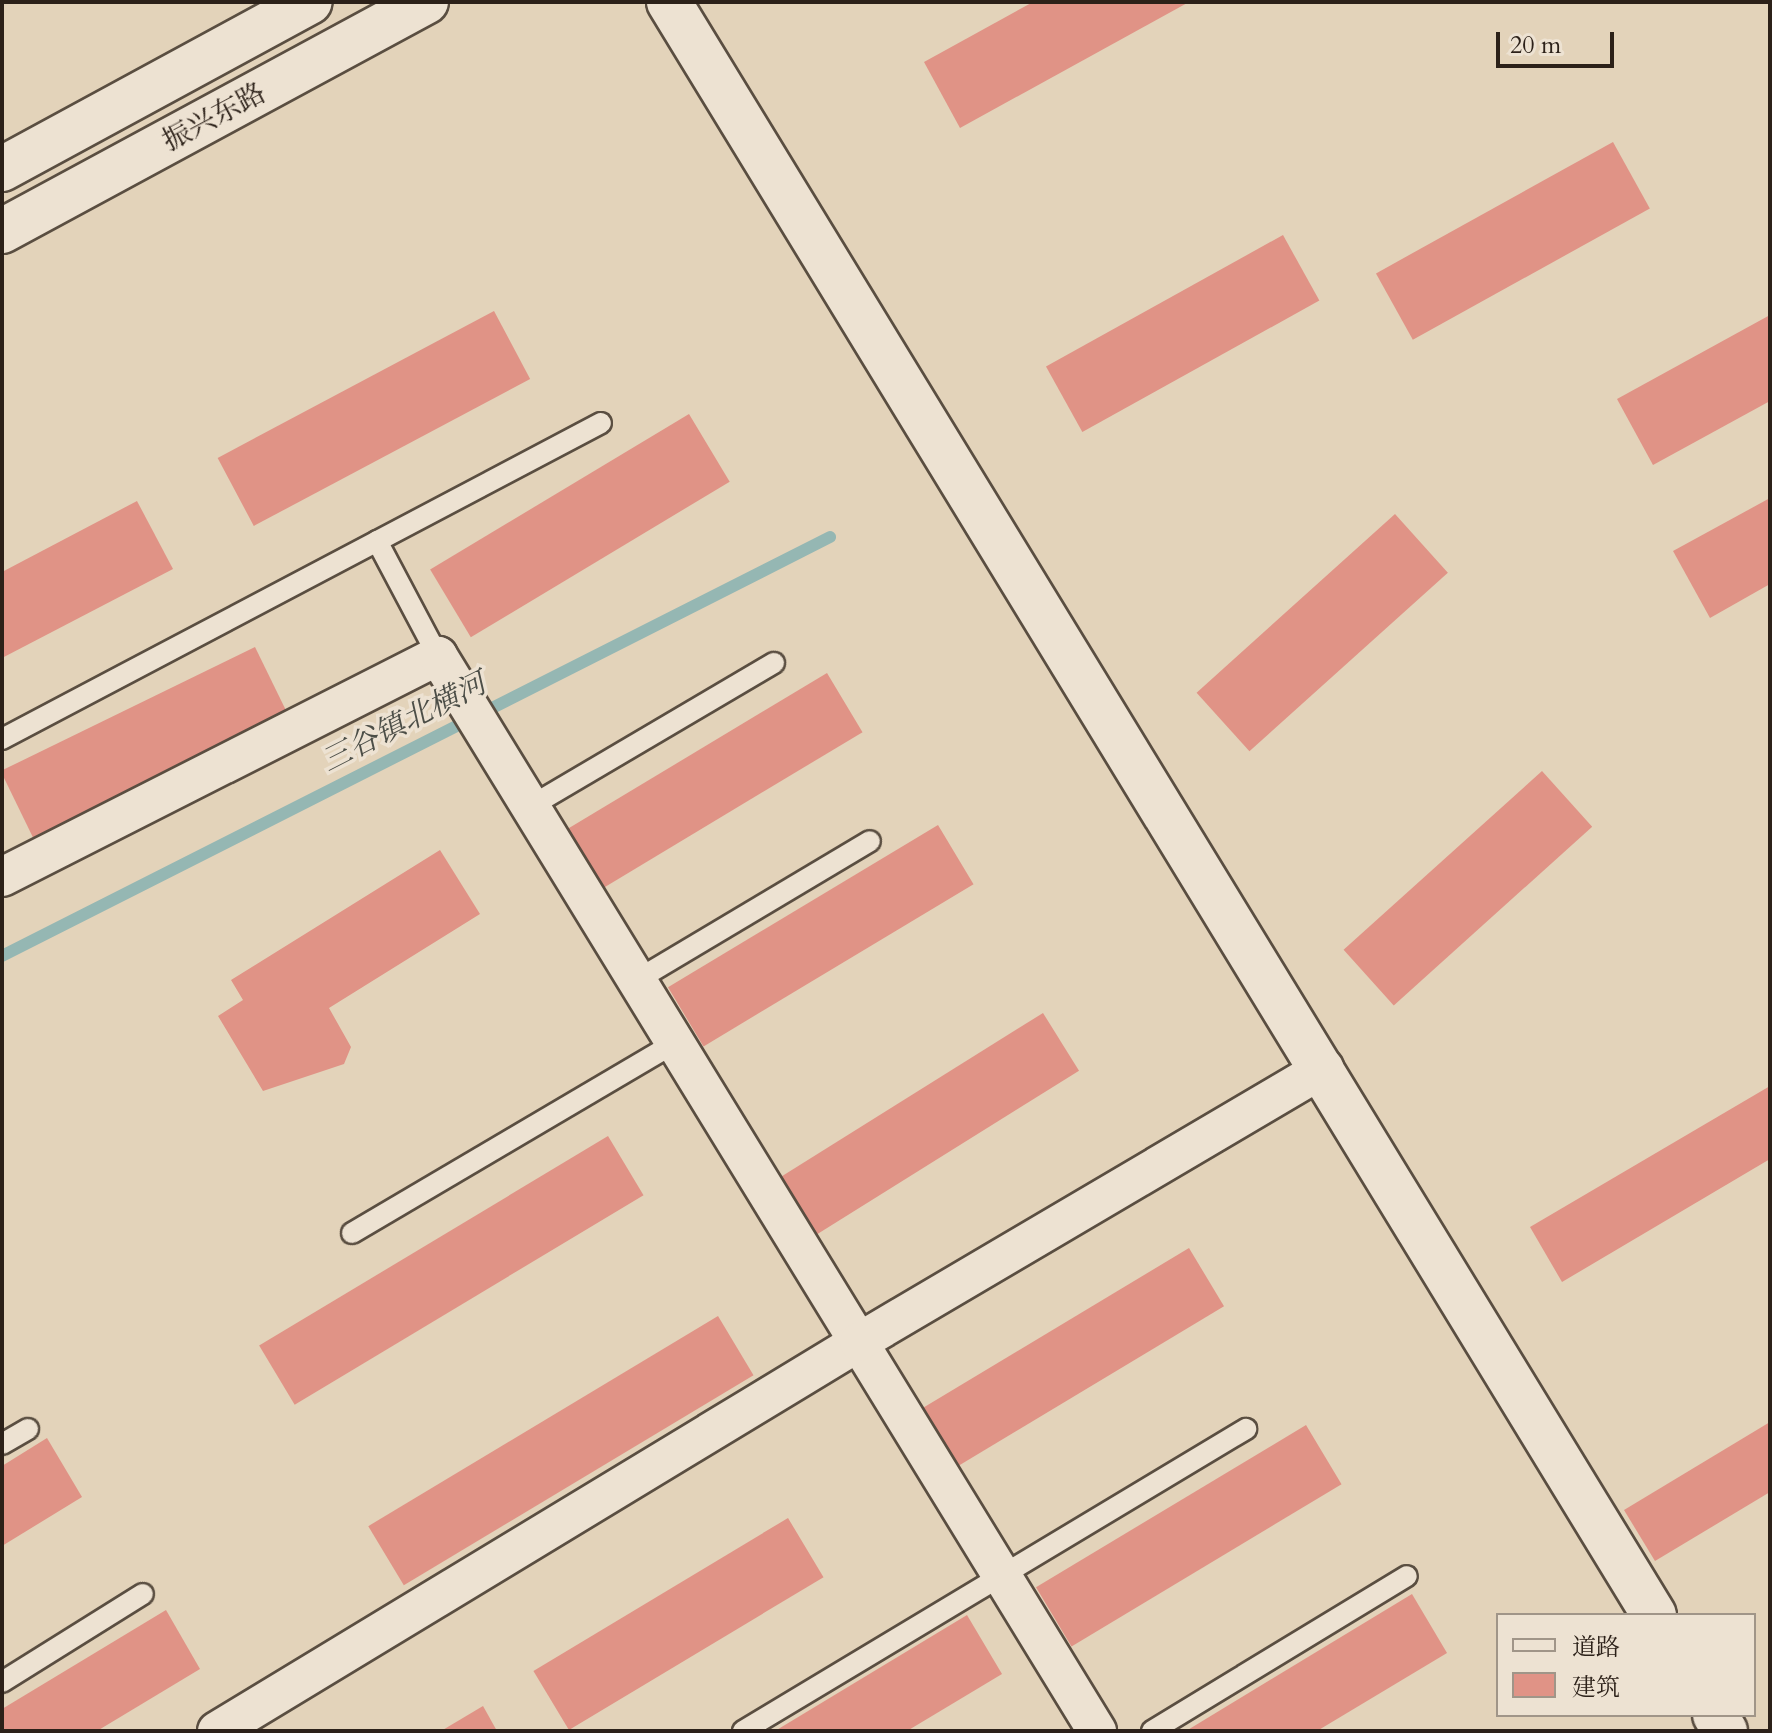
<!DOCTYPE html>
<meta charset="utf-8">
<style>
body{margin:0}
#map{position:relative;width:1772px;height:1733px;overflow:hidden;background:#e3d3ba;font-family:Cardo,"Noto Serif SC",serif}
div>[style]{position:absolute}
.stream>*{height:12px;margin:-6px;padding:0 6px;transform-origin:6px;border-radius:6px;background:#95b7b3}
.building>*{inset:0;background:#e09386;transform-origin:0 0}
.roads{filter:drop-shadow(2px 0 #5a4e41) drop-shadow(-2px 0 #5a4e41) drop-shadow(0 2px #5a4e41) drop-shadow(0 -2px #5a4e41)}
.service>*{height:20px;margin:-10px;padding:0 10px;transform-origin:10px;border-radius:10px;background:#ede2d2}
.minor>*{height:38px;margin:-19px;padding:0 19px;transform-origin:19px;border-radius:19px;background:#ede2d2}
.tertiary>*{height:44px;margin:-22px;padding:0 22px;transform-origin:22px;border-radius:22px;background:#ede2d2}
.secondary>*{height:44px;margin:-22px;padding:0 22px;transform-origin:22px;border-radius:22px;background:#ede2d2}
span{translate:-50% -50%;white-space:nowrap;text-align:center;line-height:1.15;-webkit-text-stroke:7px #ede2d2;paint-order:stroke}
.street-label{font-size:28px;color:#2c2119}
.water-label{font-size:30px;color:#4c4e47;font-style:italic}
.frame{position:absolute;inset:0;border:4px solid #2c2119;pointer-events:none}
.legend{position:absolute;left:1496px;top:1613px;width:260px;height:104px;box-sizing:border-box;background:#ede2d2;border:2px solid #a09588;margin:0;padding:10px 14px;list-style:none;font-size:24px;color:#2c2119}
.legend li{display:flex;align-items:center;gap:16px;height:40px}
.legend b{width:40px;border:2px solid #a09588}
.scale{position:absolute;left:1496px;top:32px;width:118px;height:36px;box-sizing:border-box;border:4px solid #2c2119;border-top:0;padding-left:10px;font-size:24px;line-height:28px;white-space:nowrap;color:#2c2119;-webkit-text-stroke:6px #ede2d2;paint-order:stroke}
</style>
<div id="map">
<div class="stream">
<i style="left:2px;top:956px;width:928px;rotate:-26.84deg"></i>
</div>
<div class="building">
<i style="clip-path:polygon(1033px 2px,1189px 2px,960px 128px,924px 62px)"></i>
<i style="left:1613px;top:142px;width:76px;height:271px;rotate:61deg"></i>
<i style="left:1283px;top:235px;width:75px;height:271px;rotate:61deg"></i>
<i style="left:494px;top:311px;width:77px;height:313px;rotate:62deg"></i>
<i style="clip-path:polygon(1770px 315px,1770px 401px,1653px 465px,1617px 399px)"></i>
<i style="left:689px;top:414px;width:79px;height:302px;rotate:59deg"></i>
<i style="clip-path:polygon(1770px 498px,1770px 584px,1710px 618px,1673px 551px)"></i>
<i style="clip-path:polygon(137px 501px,173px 569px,2px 658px,2px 572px)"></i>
<i style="left:1395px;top:514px;width:79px;height:267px;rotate:48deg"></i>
<i style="left:255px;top:647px;width:78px;height:283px;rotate:64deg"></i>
<i style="left:827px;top:673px;width:69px;height:315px;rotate:59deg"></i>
<i style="left:1542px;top:771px;width:75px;height:267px;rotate:48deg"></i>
<i style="left:938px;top:825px;width:69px;height:315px;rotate:59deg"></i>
<i style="clip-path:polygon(440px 850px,480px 914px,329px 1008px,351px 1047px,344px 1064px,263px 1091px,218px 1016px,243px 1000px,231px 980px)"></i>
<i style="left:1043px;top:1013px;width:68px;height:315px;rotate:58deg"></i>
<i style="clip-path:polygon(1770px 1086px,1770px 1159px,1562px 1282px,1530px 1227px)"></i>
<i style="left:608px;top:1136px;width:69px;height:407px;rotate:59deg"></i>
<i style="left:1189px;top:1248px;width:68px;height:315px;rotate:59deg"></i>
<i style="left:718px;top:1316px;width:69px;height:408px;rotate:59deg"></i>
<i style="clip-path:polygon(1770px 1422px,1770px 1492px,1655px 1561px,1624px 1510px)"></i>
<i style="left:1306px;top:1425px;width:69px;height:315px;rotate:59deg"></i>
<i style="clip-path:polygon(47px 1438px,82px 1497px,2px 1546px,2px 1466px)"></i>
<i style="left:788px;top:1518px;width:69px;height:297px;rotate:59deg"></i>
<i style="clip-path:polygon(1412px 1594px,1447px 1653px,1317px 1731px,1186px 1731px)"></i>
<i style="clip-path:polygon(166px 1610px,200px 1669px,97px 1731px,2px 1731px,2px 1709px)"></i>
<i style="clip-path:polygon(967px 1615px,1002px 1674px,907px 1731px,775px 1731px)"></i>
<i style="clip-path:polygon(483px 1706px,497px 1731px,441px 1731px)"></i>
</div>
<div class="roads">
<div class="service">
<i style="left:377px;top:541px;width:130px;rotate:62.1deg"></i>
<i style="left:2px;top:739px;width:677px;rotate:-27.81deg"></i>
<i style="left:531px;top:806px;width:282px;rotate:-30.5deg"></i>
<i style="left:637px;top:980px;width:271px;rotate:-30.8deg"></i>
<i style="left:352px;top:1233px;width:375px;rotate:-30.5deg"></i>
<i style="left:2px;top:1444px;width:30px;rotate:-30deg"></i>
<i style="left:2px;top:1682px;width:166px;rotate:-32deg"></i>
<i style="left:743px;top:1731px;width:587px;rotate:-30.98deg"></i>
<i style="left:1152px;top:1731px;width:298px;rotate:-31.3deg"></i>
</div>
<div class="minor">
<i style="left:2px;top:877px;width:489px;rotate:-26.9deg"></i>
<i style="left:438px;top:656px;width:1261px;rotate:58.49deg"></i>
<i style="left:217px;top:1731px;width:751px;rotate:-31.21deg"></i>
<i style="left:859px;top:1342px;width:540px;rotate:-30.51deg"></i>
</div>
<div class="tertiary">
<i style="left:669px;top:2px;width:1890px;rotate:58.59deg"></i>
<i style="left:1715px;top:1715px;width:19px;rotate:58deg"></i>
</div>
<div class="secondary">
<i style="left:2px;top:169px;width:350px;rotate:-28.5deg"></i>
<i style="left:2px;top:231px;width:482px;rotate:-28.4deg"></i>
</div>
</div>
<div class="street-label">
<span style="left:214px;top:117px;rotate:-28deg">振兴东路</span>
</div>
<div class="water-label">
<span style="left:404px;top:723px;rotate:-27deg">三谷镇北横河</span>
</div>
<div class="frame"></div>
<ul class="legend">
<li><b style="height:10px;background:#ede2d2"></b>道路</li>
<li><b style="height:22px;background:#e09386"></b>建筑</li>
</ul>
<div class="scale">20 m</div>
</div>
